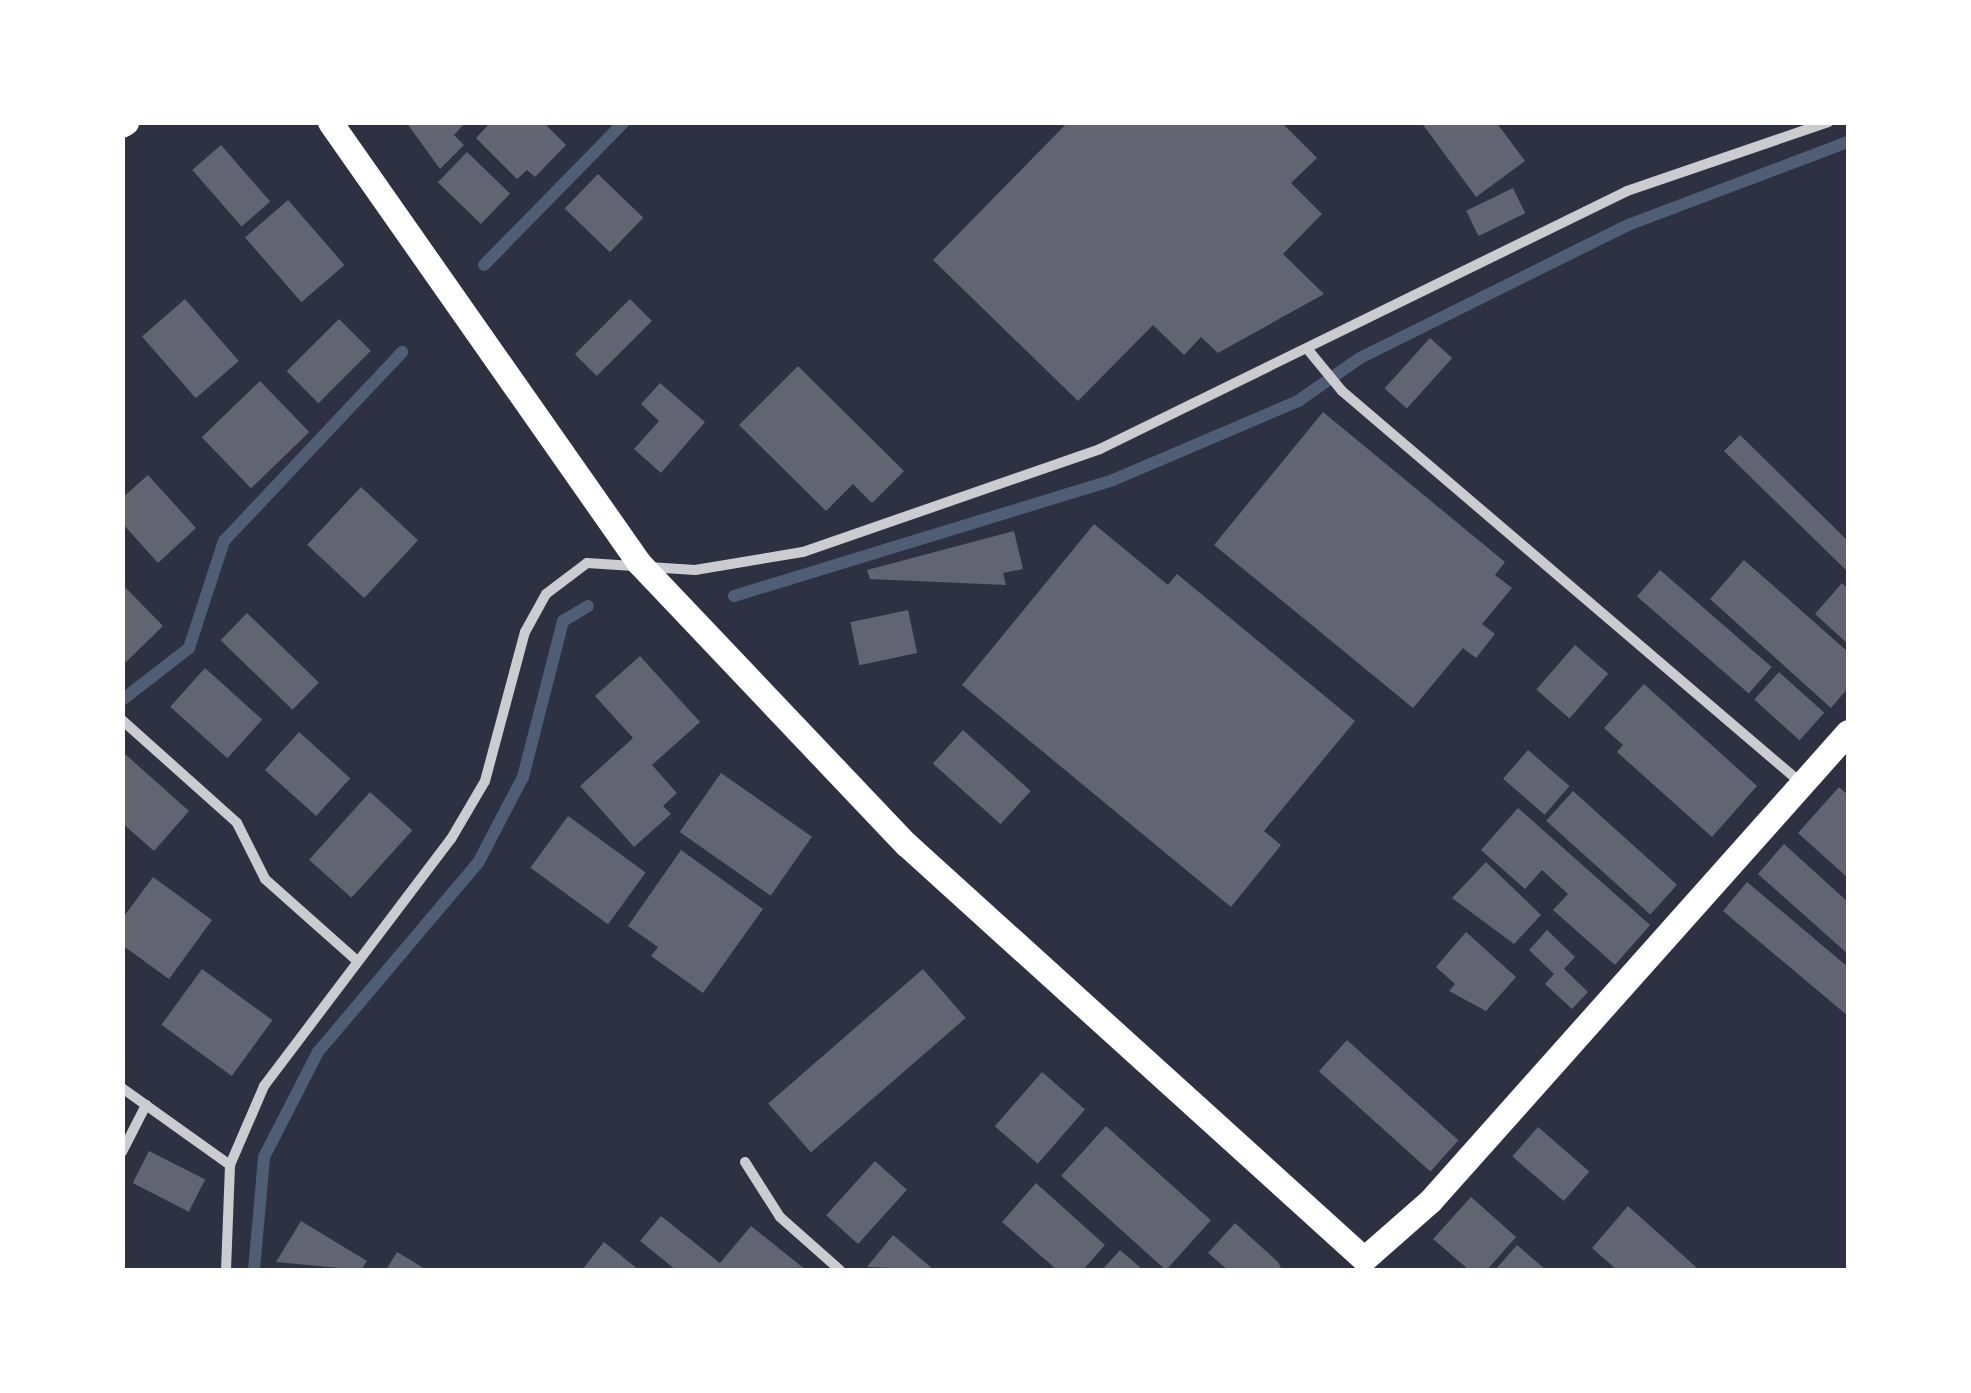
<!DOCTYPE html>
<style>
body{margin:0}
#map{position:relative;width:1971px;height:1393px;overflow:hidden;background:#2d3142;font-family:"Fira Sans",sans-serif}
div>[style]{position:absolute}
.stream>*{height:12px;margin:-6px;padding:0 6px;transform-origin:6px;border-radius:6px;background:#4f5d75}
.building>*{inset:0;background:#626471;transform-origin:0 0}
.minor>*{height:10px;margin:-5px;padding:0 5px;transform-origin:5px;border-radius:5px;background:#caccd0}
.primary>*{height:25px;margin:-12.5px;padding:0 12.5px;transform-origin:12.5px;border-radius:12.5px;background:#fff}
.trunk>*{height:28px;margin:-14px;padding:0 14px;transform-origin:14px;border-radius:14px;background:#fff}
span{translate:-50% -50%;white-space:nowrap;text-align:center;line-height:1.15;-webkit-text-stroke:9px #fff;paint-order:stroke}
.frame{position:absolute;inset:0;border:125px solid #fff;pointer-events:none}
</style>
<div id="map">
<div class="stream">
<i style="left:484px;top:265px;width:200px;rotate:-45.6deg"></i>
<i style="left:734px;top:596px;width:396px;rotate:-17deg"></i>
<i style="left:1113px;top:480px;width:201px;rotate:-23.1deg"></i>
<i style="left:1298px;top:401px;width:75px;rotate:-34.7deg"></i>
<i style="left:1360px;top:358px;width:299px;rotate:-26.4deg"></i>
<i style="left:1628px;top:225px;width:235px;rotate:-20.7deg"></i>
<i style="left:122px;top:700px;width:85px;rotate:-37.8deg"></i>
<i style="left:189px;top:648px;width:113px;rotate:-71.9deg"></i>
<i style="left:224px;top:541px;width:260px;rotate:-46.7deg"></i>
<i style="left:254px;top:1270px;width:113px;rotate:-84.9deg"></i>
<i style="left:264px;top:1157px;width:118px;rotate:-62.8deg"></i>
<i style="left:318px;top:1052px;width:248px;rotate:-49.8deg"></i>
<i style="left:478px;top:863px;width:97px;rotate:-62.4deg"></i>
<i style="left:523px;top:777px;width:161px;rotate:-75.6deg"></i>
<i style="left:563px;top:621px;width:29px;rotate:-31deg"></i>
</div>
<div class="building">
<i style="clip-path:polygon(406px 122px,466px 122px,454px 135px,464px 145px,440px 169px)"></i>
<i style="clip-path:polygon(491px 122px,543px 122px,566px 145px,535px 177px,527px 170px,517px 179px,476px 138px)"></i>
<i style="clip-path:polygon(1068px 122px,1281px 122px,1317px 158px,1291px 183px,1322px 214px,1283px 254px,1324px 294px,1218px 353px,1201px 337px,1184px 355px,1153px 325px,1078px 401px,933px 260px)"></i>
<i style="clip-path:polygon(1421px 122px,1496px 122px,1525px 161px,1476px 197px)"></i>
<i style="left:221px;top:145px;width:75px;height:38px;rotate:49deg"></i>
<i style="left:467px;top:152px;width:60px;height:42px;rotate:44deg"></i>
<i style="left:598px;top:174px;width:63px;height:48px;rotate:44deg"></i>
<i style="left:1513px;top:188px;width:28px;height:52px;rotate:64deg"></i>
<i style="left:288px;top:200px;width:86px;height:57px;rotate:49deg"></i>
<i style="left:185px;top:299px;width:82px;height:57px;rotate:49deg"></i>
<i style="left:630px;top:299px;width:31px;height:78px;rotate:45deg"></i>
<i style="left:339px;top:319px;width:45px;height:74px;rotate:45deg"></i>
<i style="left:1430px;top:338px;width:30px;height:68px;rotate:42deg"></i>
<i style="clip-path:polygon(798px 366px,904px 471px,872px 503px,853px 484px,826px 511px,739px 425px)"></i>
<i style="left:260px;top:381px;width:71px;height:81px;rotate:46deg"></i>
<i style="clip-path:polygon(660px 383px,705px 422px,661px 473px,634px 449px,659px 421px,641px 404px)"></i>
<i style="clip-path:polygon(1323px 412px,1505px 562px,1495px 575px,1512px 588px,1482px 624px,1495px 634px,1476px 658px,1463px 648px,1413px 708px,1214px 545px)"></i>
<i style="clip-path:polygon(1740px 435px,1848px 541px,1848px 572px,1724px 451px)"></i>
<i style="clip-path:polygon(148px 475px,196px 528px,158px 563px,122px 523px,122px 498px)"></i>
<i style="left:361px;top:487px;width:78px;height:79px;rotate:43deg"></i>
<i style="clip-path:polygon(1094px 524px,1168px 585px,1177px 574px,1355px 721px,1264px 831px,1281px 845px,1231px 907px,962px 685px)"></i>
<i style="clip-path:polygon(1014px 531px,1023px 569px,1003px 573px,1006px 585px,870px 579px,867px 570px)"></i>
<i style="clip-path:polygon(1744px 560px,1848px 652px,1848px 688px,1831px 708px,1710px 599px)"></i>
<i style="left:1660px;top:570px;width:148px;height:35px;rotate:41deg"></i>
<i style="clip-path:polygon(1842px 583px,1848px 589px,1848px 644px,1815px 614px)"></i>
<i style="clip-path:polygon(122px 584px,163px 626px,124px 664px,122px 662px)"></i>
<i style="left:908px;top:610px;width:44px;height:59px;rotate:78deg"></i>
<i style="left:247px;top:613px;width:100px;height:38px;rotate:44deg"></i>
<i style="left:1575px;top:645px;width:44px;height:59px;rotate:41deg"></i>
<i style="clip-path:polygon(640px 656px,700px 722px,652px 765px,677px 793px,663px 806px,671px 814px,634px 847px,580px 786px,633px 738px,595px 696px)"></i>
<i style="left:205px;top:668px;width:77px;height:52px;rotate:42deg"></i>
<i style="left:1779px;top:672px;width:61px;height:37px;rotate:42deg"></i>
<i style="clip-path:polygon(1644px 684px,1757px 786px,1712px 837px,1617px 752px,1623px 745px,1604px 728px)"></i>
<i style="left:963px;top:730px;width:91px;height:45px;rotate:42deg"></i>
<i style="left:299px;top:732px;width:69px;height:51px;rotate:42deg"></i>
<i style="left:1528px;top:750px;width:55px;height:38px;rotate:41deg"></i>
<i style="clip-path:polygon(125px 754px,189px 811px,154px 851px,122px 823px)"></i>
<i style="left:721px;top:773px;width:111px;height:72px;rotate:35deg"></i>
<i style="clip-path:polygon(1839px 787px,1848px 795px,1848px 878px,1798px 833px)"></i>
<i style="left:1573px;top:791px;width:140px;height:40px;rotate:42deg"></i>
<i style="left:370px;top:792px;width:57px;height:91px;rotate:42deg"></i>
<i style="clip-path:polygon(1518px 808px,1650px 925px,1615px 965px,1553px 910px,1568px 894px,1542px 870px,1525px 889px,1481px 850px)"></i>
<i style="left:568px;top:816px;width:96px;height:64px;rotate:36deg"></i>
<i style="clip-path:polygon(1784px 844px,1848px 902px,1848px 954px,1758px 874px)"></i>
<i style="clip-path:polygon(681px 850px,763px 909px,703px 993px,651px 956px,658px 947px,628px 926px)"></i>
<i style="clip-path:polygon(1486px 862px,1541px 915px,1514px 944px,1452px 898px)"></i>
<i style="clip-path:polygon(153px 877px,212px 920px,169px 979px,122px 945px,122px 919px)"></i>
<i style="clip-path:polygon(1747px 882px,1848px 967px,1848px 1016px,1723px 911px)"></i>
<i style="clip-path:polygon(1547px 930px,1575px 957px,1564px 969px,1588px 992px,1572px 1009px,1545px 984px,1554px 974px,1529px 950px)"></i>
<i style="clip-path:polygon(1466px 932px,1516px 977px,1486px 1011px,1449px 991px,1455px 984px,1436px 967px)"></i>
<i style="left:202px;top:969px;width:87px;height:69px;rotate:36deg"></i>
<i style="left:923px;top:969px;width:65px;height:205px;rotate:49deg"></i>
<i style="left:1347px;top:1040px;width:150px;height:42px;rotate:42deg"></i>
<i style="left:1042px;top:1072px;width:57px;height:72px;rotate:41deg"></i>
<i style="left:1106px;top:1126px;width:141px;height:67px;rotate:42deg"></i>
<i style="left:1538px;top:1127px;width:68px;height:39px;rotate:41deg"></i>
<i style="left:149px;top:1151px;width:63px;height:36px;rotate:27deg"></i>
<i style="left:875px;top:1161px;width:43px;height:73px;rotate:42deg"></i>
<i style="clip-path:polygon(1036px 1183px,1105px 1245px,1083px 1270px,1057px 1270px,1002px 1222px)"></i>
<i style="clip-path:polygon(1471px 1197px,1516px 1237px,1487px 1270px,1469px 1270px,1433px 1239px)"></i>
<i style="clip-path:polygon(1628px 1206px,1696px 1267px,1693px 1270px,1617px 1270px,1592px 1248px)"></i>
<i style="clip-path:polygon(661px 1216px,720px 1263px,751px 1226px,806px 1270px,676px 1270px,640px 1241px)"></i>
<i style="clip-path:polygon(301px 1221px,367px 1261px,361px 1270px,276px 1262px)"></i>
<i style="clip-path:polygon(1235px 1223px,1278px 1262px,1282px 1270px,1228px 1270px,1208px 1253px)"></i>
<i style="clip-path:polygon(893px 1235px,934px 1270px,867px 1267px)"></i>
<i style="clip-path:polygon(604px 1242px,639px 1270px,582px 1270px)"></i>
<i style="clip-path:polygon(1517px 1245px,1546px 1270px,1495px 1270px)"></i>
<i style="clip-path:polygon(1120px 1250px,1143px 1270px,1102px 1270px)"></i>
<i style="clip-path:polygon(397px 1252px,427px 1270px,386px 1270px)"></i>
</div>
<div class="minor">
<i style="left:1309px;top:351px;width:52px;rotate:50.5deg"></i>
<i style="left:1342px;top:391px;width:602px;rotate:40.49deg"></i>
<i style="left:122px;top:720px;width:154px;rotate:41.8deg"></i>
<i style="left:237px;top:823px;width:63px;rotate:63.4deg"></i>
<i style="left:265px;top:879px;width:120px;rotate:41.6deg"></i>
<i style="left:122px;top:1088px;width:133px;rotate:35.5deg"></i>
<i style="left:122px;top:1152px;width:53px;rotate:-62.9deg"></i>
<i style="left:745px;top:1162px;width:65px;rotate:57.5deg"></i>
<i style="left:780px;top:1217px;width:80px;rotate:41.5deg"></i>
<i style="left:226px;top:1270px;width:105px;rotate:-87.8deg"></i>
<i style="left:230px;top:1165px;width:86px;rotate:-66.7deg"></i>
<i style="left:264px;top:1086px;width:310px;rotate:-52.9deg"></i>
<i style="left:451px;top:839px;width:67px;rotate:-59.6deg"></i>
<i style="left:485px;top:781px;width:154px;rotate:-75deg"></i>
<i style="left:525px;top:632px;width:43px;rotate:-61.1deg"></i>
<i style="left:546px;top:594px;width:51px;rotate:-37.1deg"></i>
<i style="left:587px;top:563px;width:108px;rotate:3.7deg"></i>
<i style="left:695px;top:570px;width:109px;rotate:-9.5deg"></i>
<i style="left:803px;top:552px;width:314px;rotate:-19.1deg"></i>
<i style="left:1100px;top:449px;width:587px;rotate:-26.08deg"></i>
<i style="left:1627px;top:191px;width:213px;rotate:-18.9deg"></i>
</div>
<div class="primary">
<i style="left:330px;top:122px;width:538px;rotate:54.98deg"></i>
<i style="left:639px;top:563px;width:388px;rotate:46.5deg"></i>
<i style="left:906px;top:844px;width:618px;rotate:42.18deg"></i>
<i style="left:1364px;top:1259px;width:88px;rotate:-41.3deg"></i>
<i style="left:1430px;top:1201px;width:628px;rotate:-48.29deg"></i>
</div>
<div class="trunk">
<i style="left:122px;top:124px;width:4px;rotate:-34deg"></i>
</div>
<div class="frame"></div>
</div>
